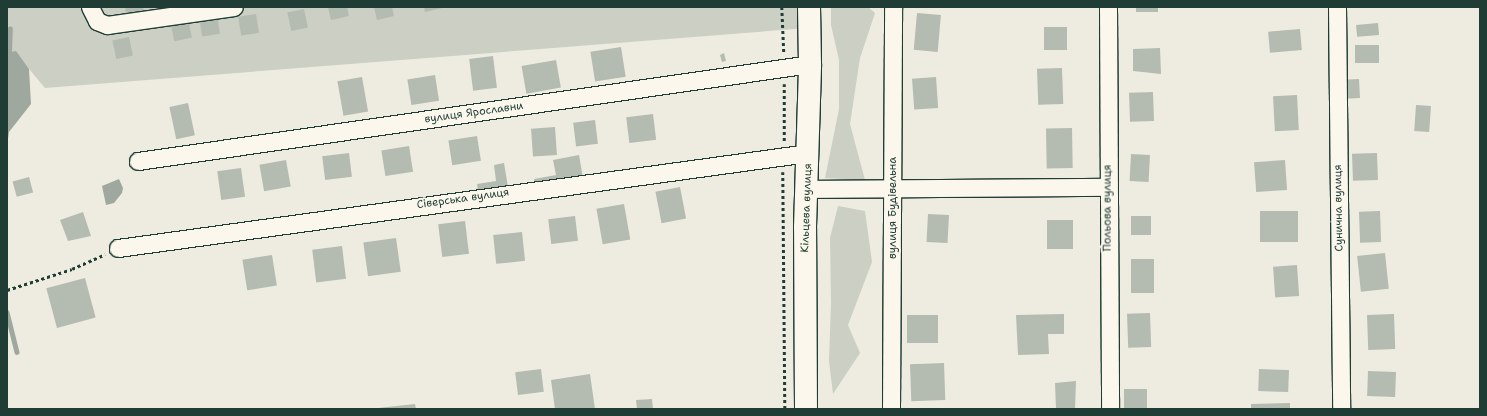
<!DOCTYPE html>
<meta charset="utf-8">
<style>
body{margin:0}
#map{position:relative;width:1487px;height:416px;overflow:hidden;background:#eeece1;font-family:"Shantell Sans",sans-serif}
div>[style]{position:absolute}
.green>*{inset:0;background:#cbcfc4}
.water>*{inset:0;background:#9fa89f}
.stream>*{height:4.5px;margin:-2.25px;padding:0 2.25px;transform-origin:2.25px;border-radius:2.25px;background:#9fa89f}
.building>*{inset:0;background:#b4bbb0;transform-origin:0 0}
.path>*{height:2.5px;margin-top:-1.25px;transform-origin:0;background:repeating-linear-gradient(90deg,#1f3d34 0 3px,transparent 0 6px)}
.roads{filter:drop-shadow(1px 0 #1f3d34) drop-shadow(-1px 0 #1f3d34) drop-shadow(0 1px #1f3d34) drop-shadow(0 -1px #1f3d34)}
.minor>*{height:17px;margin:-8.5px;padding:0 8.5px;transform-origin:8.5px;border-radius:8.5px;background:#fbf7ec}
.secondary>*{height:22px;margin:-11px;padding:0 11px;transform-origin:11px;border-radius:11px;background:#fbf7ec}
span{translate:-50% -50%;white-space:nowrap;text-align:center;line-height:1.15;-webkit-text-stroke:4px #fbf7ec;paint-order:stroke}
.street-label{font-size:11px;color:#1f3d34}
.frame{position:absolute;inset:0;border:8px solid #1f3d34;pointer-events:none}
</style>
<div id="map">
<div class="green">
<i style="clip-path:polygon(7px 7px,806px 7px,807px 28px,45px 88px,19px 57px,7px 49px)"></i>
<i style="clip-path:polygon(831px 7px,868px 7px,875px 13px,860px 58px,850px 124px,865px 180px,825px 178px,839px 109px,839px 60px,831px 25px)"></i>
<i style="clip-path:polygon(838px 206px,865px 211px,872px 262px,848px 325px,860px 353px,833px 394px,829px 361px,831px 303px,830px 238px)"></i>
</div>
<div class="water">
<i style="clip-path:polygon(16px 51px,29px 69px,31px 104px,9px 132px,7px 146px,7px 53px)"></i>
<i style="clip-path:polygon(119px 179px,123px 188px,122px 193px,114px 203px,106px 205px,102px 186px)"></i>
</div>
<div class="stream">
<i style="left:9px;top:52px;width:23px;rotate:-88deg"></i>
<i style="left:7px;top:312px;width:41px;rotate:76deg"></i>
</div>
<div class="building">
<i style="clip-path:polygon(125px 7px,143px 7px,144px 11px,126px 15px)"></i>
<i style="clip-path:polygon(328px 7px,347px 7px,349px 16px,331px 20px)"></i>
<i style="clip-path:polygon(374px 7px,392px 7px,394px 16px,377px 20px)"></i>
<i style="clip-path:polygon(424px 7px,442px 7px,442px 8px,425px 12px)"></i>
<i style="left:1136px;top:7px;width:22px;height:5px"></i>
<i style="left:304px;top:9px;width:19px;height:17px;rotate:78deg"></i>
<i style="left:917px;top:13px;width:24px;height:37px;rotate:5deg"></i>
<i style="left:256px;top:14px;width:19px;height:18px;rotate:81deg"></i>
<i style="left:217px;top:15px;width:19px;height:18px;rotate:81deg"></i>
<i style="left:188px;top:19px;width:19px;height:18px;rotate:78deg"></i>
<i style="left:1378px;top:23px;width:12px;height:22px;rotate:85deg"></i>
<i style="left:1044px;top:27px;width:23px;height:23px"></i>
<i style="left:1300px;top:29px;width:21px;height:32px;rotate:85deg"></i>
<i style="left:129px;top:37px;width:19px;height:17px;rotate:78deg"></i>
<i style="left:1379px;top:45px;width:18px;height:24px;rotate:90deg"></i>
<i style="left:621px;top:47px;width:30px;height:31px;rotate:81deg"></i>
<i style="clip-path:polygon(1160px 48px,1161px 74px,1133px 71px,1133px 49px)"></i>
<i style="clip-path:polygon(724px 53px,726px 61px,722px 62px,720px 55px)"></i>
<i style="left:493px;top:56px;width:32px;height:24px;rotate:83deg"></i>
<i style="left:556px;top:60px;width:28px;height:35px;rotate:80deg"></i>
<i style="left:1062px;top:68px;width:36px;height:25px;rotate:88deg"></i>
<i style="left:435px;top:75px;width:26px;height:28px;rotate:81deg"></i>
<i style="left:362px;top:77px;width:35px;height:25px;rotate:80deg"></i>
<i style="left:936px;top:77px;width:31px;height:24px;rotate:86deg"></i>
<i style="left:1359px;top:79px;width:19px;height:16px;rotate:87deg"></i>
<i style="left:1153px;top:92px;width:29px;height:24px;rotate:88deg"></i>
<i style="left:1297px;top:95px;width:35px;height:24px;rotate:87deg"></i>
<i style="left:188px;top:103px;width:33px;height:19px;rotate:78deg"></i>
<i style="left:1416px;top:105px;width:15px;height:26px;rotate:4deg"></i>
<i style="left:653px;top:114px;width:26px;height:27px;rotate:83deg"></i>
<i style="left:595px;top:120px;width:24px;height:22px;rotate:83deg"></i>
<i style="left:555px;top:127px;width:28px;height:24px;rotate:86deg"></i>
<i style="left:1072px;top:128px;width:40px;height:26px;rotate:89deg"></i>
<i style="left:477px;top:136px;width:25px;height:29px;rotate:81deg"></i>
<i style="left:409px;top:146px;width:26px;height:28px;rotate:81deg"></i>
<i style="left:349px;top:153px;width:24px;height:27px;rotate:83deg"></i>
<i style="left:1377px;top:153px;width:27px;height:25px;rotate:88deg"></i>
<i style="left:1131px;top:154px;width:19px;height:27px;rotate:3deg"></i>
<i style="clip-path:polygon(579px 155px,583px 178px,536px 187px,534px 179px,556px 175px,553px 160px)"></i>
<i style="left:286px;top:160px;width:27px;height:27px;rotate:80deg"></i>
<i style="left:1285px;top:160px;width:30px;height:31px;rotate:86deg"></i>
<i style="clip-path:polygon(504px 163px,508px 187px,478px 191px,477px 184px,496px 181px,494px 165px)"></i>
<i style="left:241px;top:168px;width:29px;height:24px;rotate:82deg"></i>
<i style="left:29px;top:177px;width:16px;height:17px;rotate:75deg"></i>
<i style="left:680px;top:187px;width:32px;height:25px;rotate:79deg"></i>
<i style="left:624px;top:204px;width:36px;height:28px;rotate:80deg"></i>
<i style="left:1260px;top:211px;width:38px;height:31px"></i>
<i style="left:1380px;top:211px;width:31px;height:21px;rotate:88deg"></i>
<i style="clip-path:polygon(83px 212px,91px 236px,68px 241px,60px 220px)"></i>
<i style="left:928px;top:214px;width:21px;height:28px;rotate:3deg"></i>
<i style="left:575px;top:216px;width:25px;height:27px;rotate:83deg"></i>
<i style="left:1131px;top:216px;width:20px;height:19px"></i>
<i style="left:1047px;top:220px;width:26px;height:29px"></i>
<i style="left:465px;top:221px;width:33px;height:27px;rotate:83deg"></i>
<i style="left:522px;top:232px;width:29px;height:29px;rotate:84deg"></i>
<i style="left:396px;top:238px;width:34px;height:33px;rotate:82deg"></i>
<i style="left:342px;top:246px;width:33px;height:30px;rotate:83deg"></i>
<i style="left:1385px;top:253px;width:36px;height:28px;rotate:84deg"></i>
<i style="left:272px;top:255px;width:31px;height:30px;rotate:81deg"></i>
<i style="left:1131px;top:259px;width:23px;height:34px"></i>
<i style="left:1297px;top:265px;width:31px;height:24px;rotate:86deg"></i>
<i style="left:85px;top:278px;width:41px;height:40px;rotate:75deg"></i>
<i style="left:1150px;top:313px;width:34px;height:23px;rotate:88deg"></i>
<i style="clip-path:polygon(1064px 314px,1064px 334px,1048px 334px,1049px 354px,1018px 355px,1016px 315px)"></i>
<i style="left:1394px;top:314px;width:35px;height:27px;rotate:88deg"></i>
<i style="left:938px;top:315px;width:28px;height:31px;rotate:90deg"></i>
<i style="left:944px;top:363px;width:37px;height:34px;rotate:88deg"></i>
<i style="left:541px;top:369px;width:23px;height:26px;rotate:83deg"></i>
<i style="left:1259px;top:369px;width:30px;height:22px;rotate:2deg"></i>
<i style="left:1368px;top:371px;width:28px;height:25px;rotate:2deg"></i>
<i style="clip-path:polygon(590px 374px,595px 409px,555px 409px,551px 380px)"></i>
<i style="clip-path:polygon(1076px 381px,1075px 409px,1056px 409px,1055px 383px)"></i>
<i style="left:1124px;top:389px;width:23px;height:20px"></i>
<i style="clip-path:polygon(652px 399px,653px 409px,637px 409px,636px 400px)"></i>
<i style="clip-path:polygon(1290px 403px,1290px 409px,1251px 409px,1251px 404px)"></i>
<i style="clip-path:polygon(415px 404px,416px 409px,378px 409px,378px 408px)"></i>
</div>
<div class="path">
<i style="left:782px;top:7px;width:46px;rotate:87.5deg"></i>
<i style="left:784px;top:141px;width:57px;rotate:-90deg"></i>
<i style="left:783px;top:172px;width:237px;rotate:89.5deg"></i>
<i style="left:7px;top:290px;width:68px;rotate:-17.9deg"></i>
<i style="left:72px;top:269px;width:36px;rotate:-24deg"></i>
</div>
<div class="roads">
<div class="minor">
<i style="left:90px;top:7px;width:16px;rotate:63deg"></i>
<i style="left:97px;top:21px;width:11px;rotate:22deg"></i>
<i style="left:107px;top:25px;width:128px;rotate:-8.1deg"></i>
<i style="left:1108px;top:7px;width:402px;rotate:89.7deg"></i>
<i style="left:1337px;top:7px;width:402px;rotate:89.4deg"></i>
<i style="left:138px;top:161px;width:679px;rotate:-8.21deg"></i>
<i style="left:807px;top:189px;width:301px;rotate:-0.4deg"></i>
<i style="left:118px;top:248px;width:697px;rotate:-7.84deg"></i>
<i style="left:891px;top:409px;width:402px;rotate:-89.7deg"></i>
</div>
<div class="secondary">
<i style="left:806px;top:409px;width:182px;rotate:-90.3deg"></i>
<i style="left:805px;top:227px;width:163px;rotate:-88.2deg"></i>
<i style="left:810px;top:64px;width:57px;rotate:-91deg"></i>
</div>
</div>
<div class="street-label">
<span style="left:474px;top:113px;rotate:-8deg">вулиця Ярославни</span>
<span style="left:463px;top:199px;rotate:-8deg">Сіверська вулиця</span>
<span style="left:807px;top:208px;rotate:-88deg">Кільцева вулиця</span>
<span style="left:893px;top:208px;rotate:-90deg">вулиця Будівельна</span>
<span style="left:1108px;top:208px;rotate:-90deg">Польова вулиця</span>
<span style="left:1339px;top:208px;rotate:-91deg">Сунична вулиця</span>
</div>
<div class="frame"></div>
</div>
